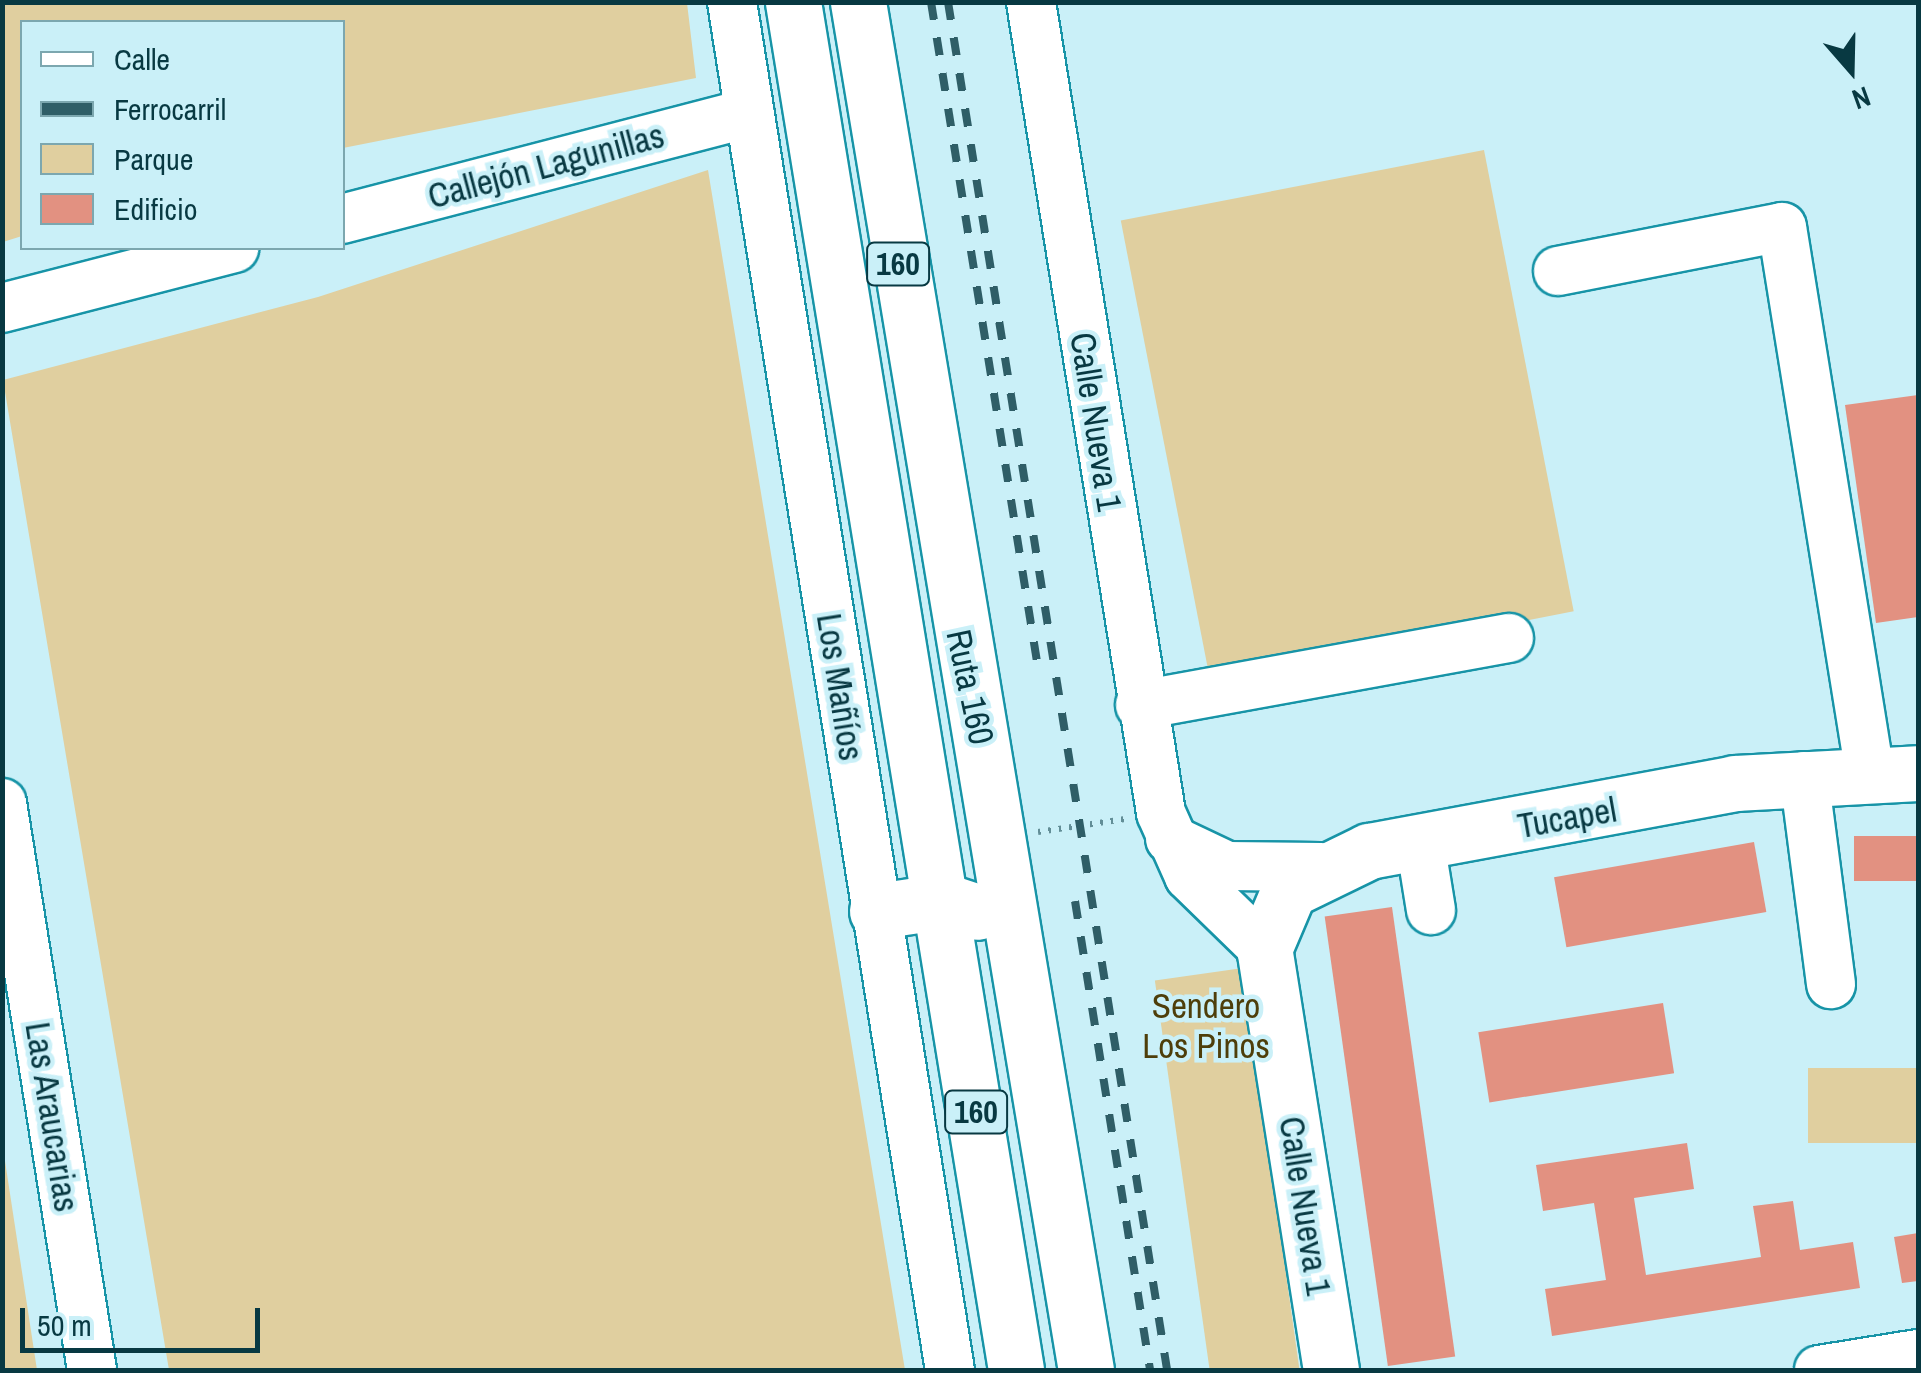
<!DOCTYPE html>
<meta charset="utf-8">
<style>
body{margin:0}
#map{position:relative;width:1921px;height:1373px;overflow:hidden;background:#caf0f8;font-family:"Archivo Narrow",sans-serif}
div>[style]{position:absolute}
.green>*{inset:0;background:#e0cf9f;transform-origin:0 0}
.building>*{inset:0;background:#e29181;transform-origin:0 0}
.path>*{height:6px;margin-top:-3px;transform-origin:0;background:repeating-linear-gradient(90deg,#628e97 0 2.5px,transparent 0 10.5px)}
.roads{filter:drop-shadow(2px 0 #1794a7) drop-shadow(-2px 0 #1794a7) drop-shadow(0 2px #1794a7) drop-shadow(0 -2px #1794a7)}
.minor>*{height:48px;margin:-24px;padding:0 24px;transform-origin:24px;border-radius:24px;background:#fff}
.major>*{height:55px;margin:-27.5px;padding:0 27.5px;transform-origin:27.5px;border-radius:27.5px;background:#fff}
.highway>*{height:55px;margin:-27.5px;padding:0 27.5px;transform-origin:27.5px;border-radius:27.5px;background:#fff}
.rail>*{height:8px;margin-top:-4px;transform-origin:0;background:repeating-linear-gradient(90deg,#2f5e67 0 18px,transparent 0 36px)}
span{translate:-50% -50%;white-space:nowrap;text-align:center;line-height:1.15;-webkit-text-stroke:9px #caf0f8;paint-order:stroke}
.shield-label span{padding:2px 8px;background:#caf0f8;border:2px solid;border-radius:8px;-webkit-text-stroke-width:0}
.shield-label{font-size:32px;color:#083942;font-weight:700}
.street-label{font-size:35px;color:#083942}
.park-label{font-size:35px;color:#4e3e0a}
.frame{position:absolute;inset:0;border:5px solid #083942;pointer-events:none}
.legend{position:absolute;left:20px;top:20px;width:325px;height:230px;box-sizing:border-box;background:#caf0f8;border:2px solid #7ca7af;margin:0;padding:12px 18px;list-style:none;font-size:30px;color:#083942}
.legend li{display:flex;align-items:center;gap:20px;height:50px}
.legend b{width:50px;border:2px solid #7ca7af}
.north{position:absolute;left:1801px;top:20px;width:100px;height:100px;-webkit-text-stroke:8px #caf0f8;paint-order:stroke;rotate:160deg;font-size:28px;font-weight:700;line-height:40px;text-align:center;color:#083942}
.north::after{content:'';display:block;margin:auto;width:35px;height:45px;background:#083942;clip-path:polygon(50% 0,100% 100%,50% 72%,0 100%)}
.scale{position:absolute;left:20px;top:1308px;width:240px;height:45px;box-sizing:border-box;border:5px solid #083942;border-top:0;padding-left:12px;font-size:30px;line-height:35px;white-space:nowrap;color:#083942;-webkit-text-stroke:8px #caf0f8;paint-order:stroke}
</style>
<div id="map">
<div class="green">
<i style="clip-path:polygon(3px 2px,687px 3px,696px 78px,343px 148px,342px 22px,22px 22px,22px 236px,3px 242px)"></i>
<i style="left:1484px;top:150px;width:470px;height:370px;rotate:79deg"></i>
<i style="clip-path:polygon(708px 170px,905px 1370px,169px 1370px,3px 380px,318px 297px)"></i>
<i style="left:1243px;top:968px;width:406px;height:89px;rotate:82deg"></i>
<i style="left:1918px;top:1068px;width:75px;height:110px;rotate:90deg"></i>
<i style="clip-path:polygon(2px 1148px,3px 1148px,37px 1370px,3px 1370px)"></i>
</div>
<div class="building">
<i style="clip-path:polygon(1918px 395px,1918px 617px,1876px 623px,1845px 405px)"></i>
<i style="left:1918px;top:836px;width:45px;height:64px;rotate:90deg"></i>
<i style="left:1754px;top:842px;width:71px;height:203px;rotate:80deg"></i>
<i style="left:1392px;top:907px;width:454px;height:68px;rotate:82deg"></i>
<i style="left:1663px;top:1003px;width:71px;height:187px;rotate:81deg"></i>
<i style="clip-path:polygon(1687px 1143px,1694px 1189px,1634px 1198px,1646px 1275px,1761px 1257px,1753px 1206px,1793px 1201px,1800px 1250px,1853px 1242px,1860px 1288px,1552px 1336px,1545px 1289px,1606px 1280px,1594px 1203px,1543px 1211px,1536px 1165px)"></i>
<i style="clip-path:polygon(1918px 1233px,1918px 1281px,1902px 1283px,1894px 1237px)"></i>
</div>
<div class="path">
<i style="left:1038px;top:832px;width:88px;rotate:-8.5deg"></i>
</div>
<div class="roads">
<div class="minor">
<i style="left:732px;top:2px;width:1385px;rotate:80.95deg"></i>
<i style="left:1031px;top:2px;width:821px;rotate:80.89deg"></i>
<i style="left:1161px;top:813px;width:69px;rotate:66deg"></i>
<i style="left:1189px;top:876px;width:105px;rotate:44.2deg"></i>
<i style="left:342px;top:219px;width:421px;rotate:-14.6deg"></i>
<i style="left:1558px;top:271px;width:228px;rotate:-11.1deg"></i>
<i style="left:1782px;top:227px;width:554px;rotate:80.86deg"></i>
<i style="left:2px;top:308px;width:240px;rotate:-14.5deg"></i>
<i style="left:1140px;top:705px;width:375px;rotate:-10.3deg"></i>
<i style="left:1804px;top:776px;width:210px;rotate:82.6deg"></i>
<i style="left:2px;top:803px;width:574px;rotate:80.98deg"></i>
<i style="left:1170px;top:839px;width:63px;rotate:25.3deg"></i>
<i style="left:1227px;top:866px;width:94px;rotate:0.6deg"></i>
<i style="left:1420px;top:842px;width:69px;rotate:80.8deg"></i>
<i style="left:1819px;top:1370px;width:100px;rotate:-9.2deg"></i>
</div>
<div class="major">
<i style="left:1331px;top:1370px;width:426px;rotate:-99deg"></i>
<i style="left:1264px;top:949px;width:64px;rotate:-67deg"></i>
<i style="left:1289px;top:890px;width:89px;rotate:-26deg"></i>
<i style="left:1369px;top:851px;width:372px;rotate:-10.5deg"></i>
<i style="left:1735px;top:783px;width:183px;rotate:-3.1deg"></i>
</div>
<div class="highway">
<i style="left:793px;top:2px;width:1386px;rotate:80.74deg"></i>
<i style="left:858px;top:2px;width:1387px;rotate:80.54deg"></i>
<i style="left:877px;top:911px;width:68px;rotate:-8.5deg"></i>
<i style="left:944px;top:901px;width:35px;rotate:18deg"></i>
</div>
</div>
<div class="rail">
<i style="left:931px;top:2px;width:681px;rotate:80.87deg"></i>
<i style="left:948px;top:2px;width:1385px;rotate:80.9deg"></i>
<i style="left:1075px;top:901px;width:475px;rotate:80.9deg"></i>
</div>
<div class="shield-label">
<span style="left:898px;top:264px">160</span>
<span style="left:976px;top:1112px">160</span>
</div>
<div class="street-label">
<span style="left:546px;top:166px;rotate:-15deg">Callejón Lagunillas</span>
<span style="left:1096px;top:422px;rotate:81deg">Calle Nueva 1</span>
<span style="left:840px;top:687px;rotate:81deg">Los Mañíos</span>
<span style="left:970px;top:687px;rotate:78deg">Ruta 160</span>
<span style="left:1567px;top:818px;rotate:-10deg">Tucapel</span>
<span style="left:52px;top:1117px;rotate:81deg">Las Araucarias</span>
<span style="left:1305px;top:1206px;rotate:81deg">Calle Nueva 1</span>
</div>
<div class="park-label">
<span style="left:1206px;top:1026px">Sendero<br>Los Pinos</span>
</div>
<div class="frame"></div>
<ul class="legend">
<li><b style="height:12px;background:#fff"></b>Calle</li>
<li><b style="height:12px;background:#2f5e67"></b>Ferrocarril</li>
<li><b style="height:28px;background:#e0cf9f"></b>Parque</li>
<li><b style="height:28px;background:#e29181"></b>Edificio</li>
</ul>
<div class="north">N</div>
<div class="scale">50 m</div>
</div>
